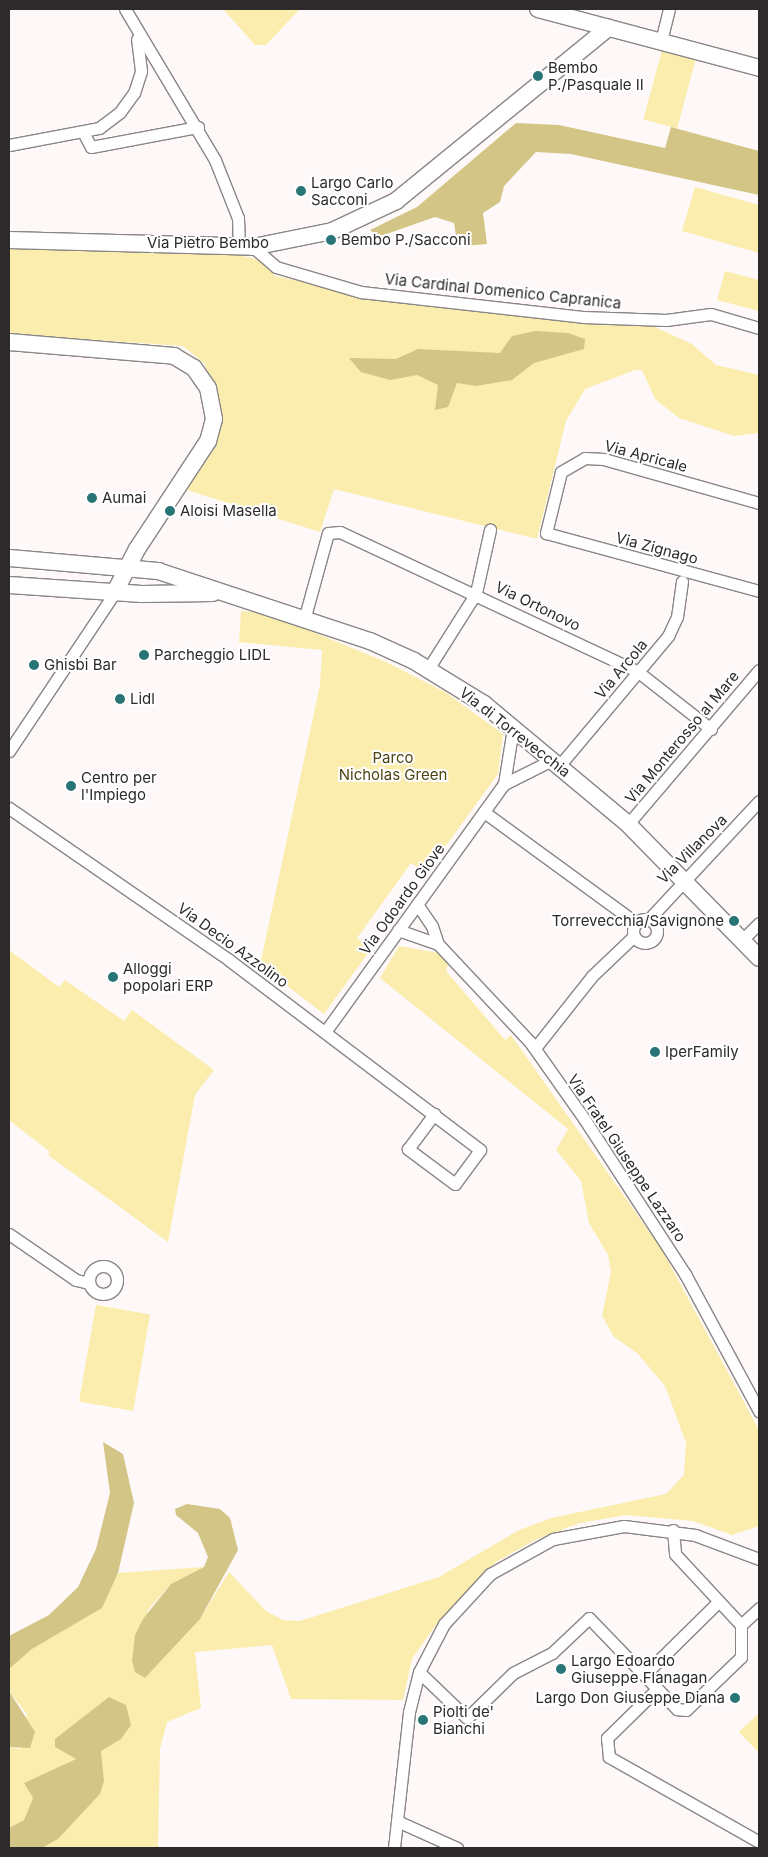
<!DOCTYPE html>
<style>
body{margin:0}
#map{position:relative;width:768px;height:1857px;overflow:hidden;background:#fef9f8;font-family:Inter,sans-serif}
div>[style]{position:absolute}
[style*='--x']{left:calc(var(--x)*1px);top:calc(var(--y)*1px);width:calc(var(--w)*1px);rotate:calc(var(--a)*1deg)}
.green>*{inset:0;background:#fbedae;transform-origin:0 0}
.forest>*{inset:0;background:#d3c585}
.roads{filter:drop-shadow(1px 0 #8a8685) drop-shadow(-1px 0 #8a8685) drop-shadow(0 1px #8a8685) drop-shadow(0 -1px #8a8685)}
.street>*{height:11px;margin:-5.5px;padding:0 5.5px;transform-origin:5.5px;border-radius:5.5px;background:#fff}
.street>.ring{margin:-5.5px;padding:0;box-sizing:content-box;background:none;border:11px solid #fff;border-radius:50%}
.secondary>*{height:16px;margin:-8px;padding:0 8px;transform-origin:8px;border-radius:8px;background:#fff}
.dots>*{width:14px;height:14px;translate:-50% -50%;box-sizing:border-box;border:2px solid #fff;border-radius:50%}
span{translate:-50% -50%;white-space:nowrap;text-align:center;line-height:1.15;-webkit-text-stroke:4px #fff;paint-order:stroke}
.poi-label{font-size:15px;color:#2c2a2a}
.left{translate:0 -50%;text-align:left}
.right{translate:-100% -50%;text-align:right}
.street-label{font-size:15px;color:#2c2a2a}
.park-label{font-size:15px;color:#4f4513}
.frame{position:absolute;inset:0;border:10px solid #2c2a2a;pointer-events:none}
</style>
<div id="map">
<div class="green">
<div style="clip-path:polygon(223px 9px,300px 9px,266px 45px,255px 45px)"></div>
<div style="left:662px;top:50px;width:35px;height:72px;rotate:15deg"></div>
<div style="clip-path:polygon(695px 187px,759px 205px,759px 253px,682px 231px)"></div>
<div style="clip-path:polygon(9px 244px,230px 253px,260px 260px,275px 276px,404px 303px,648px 324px,692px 344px,716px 365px,759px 375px,759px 433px,734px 436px,679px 418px,655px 399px,642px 370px,635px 370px,585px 389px,566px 421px,537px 539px,334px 489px,320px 532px,187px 490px,216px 444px,220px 422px,205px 364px,183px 346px,9px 334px)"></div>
<div style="clip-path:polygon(725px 271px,759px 280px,759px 311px,717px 300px)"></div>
<div style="clip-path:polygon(241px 611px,267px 613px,386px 662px,445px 692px,503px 734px,498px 774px,426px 873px,411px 863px,357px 938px,371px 949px,324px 1014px,260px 965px,320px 685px,322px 650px,239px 642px)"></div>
<div style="clip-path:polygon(399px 946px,439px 953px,448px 964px,446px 971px,505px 1040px,511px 1035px,662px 1250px,759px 1430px,759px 1526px,732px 1535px,693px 1521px,626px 1515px,580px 1523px,537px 1539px,496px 1562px,435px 1626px,412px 1659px,403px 1700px,291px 1699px,272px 1645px,195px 1652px,201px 1708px,167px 1722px,160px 1749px,158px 1848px,42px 1848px,58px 1839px,100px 1794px,104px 1781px,101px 1751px,127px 1732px,55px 1747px,76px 1759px,24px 1783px,33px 1798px,24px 1820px,9px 1828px,9px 1747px,21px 1749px,27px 1714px,9px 1691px,9px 1669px,32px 1649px,102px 1608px,118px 1573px,204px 1567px,171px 1584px,148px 1610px,145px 1678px,200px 1619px,229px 1572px,266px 1611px,283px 1620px,300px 1621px,439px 1577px,517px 1531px,551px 1518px,666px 1494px,684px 1475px,686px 1443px,665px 1386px,637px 1353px,614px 1337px,602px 1316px,611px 1272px,608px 1255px,589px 1223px,581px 1181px,556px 1150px,568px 1129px,380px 978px)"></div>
<div style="clip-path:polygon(9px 950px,59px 987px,65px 980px,124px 1021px,132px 1010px,214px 1070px,195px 1095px,168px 1242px,48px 1155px,50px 1152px,9px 1120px)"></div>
<div style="left:96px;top:1305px;width:55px;height:98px;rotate:10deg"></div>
<div style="clip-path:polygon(758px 1714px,759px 1715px,759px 1753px,739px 1732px)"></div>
</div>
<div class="forest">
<div style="clip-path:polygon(516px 123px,559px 125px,665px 148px,671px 127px,759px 151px,759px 195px,571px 154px,536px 152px,504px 186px,500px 202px,483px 213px,487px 244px,463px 246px,457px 242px,454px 223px,435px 217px,378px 237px,370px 230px,417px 207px)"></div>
<div style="clip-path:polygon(535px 331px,568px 333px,585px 339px,584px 349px,534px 363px,512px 380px,476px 386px,457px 383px,448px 407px,435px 410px,438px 385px,417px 375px,390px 380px,361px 372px,349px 358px,396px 359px,418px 349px,500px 353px,512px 336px)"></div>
<div style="clip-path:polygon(103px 1442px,123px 1454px,134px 1503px,118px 1573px,102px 1608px,32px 1649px,9px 1669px,9px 1636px,49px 1615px,78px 1587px,96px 1549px,110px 1493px)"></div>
<div style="clip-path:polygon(187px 1504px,220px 1509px,230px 1518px,238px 1550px,200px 1619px,145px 1678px,135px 1672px,132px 1661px,135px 1635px,143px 1619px,171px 1584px,204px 1567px,208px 1557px,198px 1533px,176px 1515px,175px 1509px)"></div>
<div style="clip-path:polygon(9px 1691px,35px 1732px,30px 1748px,9px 1747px)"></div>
<div style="clip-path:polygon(109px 1697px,126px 1705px,131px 1725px,121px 1739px,101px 1751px,104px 1781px,100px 1794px,58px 1839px,42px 1848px,9px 1848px,9px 1828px,24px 1820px,33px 1798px,24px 1783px,76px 1759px,55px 1747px,55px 1739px)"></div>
</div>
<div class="roads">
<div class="street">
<div style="--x:125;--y:9;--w:176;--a:59.2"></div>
<div style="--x:215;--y:160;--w:62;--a:68.4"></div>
<div style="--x:238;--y:218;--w:28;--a:88"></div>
<div style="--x:661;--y:41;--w:33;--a:-76"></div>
<div style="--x:83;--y:132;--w:17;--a:62"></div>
<div style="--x:91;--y:147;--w:109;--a:-10.6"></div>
<div style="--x:9;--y:145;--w:92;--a:-10.7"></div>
<div style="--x:99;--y:128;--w:26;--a:-37"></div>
<div style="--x:120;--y:112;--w:24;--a:-54"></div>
<div style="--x:134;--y:93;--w:23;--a:-72"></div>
<div style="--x:141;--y:71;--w:32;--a:-97"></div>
<div style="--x:253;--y:247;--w:30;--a:41"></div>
<div style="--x:276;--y:267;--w:89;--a:16.4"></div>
<div style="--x:361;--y:292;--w:223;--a:6.4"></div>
<div style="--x:583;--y:317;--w:83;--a:2.1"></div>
<div style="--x:666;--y:320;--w:45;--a:-7.6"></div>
<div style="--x:711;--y:314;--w:50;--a:16.3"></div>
<div style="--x:759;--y:503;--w:161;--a:-164.2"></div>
<div style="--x:604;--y:459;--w:19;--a:-177"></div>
<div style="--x:585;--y:458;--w:28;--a:150"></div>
<div style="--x:561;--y:472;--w:63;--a:103.8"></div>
<div style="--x:546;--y:533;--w:221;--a:15.2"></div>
<div style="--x:304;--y:620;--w:90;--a:-74.6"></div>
<div style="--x:328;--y:533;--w:12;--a:-5"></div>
<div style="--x:340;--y:532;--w:328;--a:25.1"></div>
<div style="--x:637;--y:671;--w:94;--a:38.1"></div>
<div style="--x:428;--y:669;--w:90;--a:-57.7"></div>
<div style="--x:476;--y:593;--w:65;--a:-77.5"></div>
<div style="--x:9;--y:751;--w:191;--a:-56.3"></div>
<div style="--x:559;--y:766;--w:170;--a:-50"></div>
<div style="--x:668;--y:636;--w:21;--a:-65"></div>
<div style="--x:677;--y:617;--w:36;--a:-82"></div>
<div style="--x:504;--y:784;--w:54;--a:-26.6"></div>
<div style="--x:9;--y:808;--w:267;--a:34.6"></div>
<div style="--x:229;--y:960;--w:315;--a:37.1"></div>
<div style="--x:480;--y:1150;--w:42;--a:126.3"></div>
<div style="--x:455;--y:1184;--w:59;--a:-143.3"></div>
<div style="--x:408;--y:1149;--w:44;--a:-53.4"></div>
<div style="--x:484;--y:812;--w:188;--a:36.1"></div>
<div style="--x:628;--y:824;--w:202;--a:-49.6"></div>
<div style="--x:417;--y:904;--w:27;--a:56"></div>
<div style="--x:432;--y:926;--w:19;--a:72"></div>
<div style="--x:438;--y:944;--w:134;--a:46.8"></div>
<div style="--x:530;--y:1042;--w:95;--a:54.8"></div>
<div style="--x:585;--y:1120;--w:184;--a:57"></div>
<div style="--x:685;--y:1274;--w:156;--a:61.6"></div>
<div class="ring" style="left:633px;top:919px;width:13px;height:13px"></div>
<div style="--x:649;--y:919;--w:161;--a:-47"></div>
<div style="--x:398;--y:930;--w:42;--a:19.3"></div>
<div style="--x:742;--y:940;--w:24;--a:-45"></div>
<div style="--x:325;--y:1032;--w:306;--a:-54.2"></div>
<div style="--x:504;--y:784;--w:57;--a:-80.9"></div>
<div style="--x:535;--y:1048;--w:92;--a:-51.6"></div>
<div style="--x:592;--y:976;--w:58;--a:-43.6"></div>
<div style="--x:9;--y:1234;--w:81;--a:34.5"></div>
<div style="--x:76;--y:1280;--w:13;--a:13"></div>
<div class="ring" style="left:89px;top:1266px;width:17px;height:17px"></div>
<div style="--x:673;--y:1530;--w:24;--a:85"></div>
<div style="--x:675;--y:1554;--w:97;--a:47.1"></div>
<div style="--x:419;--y:1672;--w:66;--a:43.8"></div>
<div style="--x:467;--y:1718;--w:64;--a:-44.4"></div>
<div style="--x:513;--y:1673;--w:44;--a:-27.1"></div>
<div style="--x:552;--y:1653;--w:51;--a:-43.4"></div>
<div style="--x:589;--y:1618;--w:127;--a:46"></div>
<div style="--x:677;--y:1709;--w:9;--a:6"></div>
<div style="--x:686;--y:1710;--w:76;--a:-43.9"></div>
<div style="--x:741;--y:1657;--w:32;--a:-90"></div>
<div style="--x:741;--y:1625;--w:25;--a:-43"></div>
<div style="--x:644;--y:1675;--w:104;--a:-44.6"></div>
<div style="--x:657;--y:1689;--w:70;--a:135.6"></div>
<div style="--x:607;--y:1738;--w:19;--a:84"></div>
<div style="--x:609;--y:1757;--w:172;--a:29.5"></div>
<div style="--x:397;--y:1821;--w:66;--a:24.2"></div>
<div style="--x:394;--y:1848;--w:137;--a:-83.7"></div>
<div style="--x:409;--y:1712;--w:41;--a:-76"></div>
<div style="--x:419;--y:1672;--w:54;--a:-62.5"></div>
<div style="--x:444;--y:1624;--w:68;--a:-47.4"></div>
<div style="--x:490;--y:1574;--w:72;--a:-29.1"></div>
<div style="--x:553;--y:1539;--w:72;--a:-10.4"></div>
<div style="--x:624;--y:1526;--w:72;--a:7.2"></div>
<div style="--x:695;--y:1535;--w:68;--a:20.6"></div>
</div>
<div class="secondary">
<div style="--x:538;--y:9;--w:229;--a:14.9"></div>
<div style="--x:9;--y:240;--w:244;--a:1.6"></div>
<div style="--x:253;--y:247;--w:81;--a:-11.4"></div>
<div style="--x:332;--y:231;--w:71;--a:-25.1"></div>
<div style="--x:396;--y:201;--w:274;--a:-39.2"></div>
<div style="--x:9;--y:342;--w:166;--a:4.8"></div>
<div style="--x:174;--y:356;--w:23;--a:31"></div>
<div style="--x:194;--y:368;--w:24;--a:55"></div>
<div style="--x:208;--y:388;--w:32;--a:79"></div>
<div style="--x:214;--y:419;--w:23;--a:105"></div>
<div style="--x:208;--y:441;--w:129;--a:123.3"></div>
<div style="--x:137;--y:549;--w:48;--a:117.1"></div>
<div style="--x:9;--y:558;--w:150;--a:5"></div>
<div style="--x:158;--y:571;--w:223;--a:18.3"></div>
<div style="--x:370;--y:641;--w:48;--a:24.4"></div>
<div style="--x:414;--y:661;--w:82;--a:31.6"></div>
<div style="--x:484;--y:704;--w:187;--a:39.8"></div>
<div style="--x:628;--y:824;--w:187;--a:45.6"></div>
<div style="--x:9;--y:585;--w:133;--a:3.9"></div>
<div style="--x:142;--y:594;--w:71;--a:-0.8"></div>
</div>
</div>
<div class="dots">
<div style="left:538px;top:76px;background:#297476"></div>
<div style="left:301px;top:191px;background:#297476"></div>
<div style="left:331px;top:240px;background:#297476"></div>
<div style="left:92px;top:498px;background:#297476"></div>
<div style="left:170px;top:511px;background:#297476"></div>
<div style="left:144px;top:655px;background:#297476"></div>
<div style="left:34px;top:665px;background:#297476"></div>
<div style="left:120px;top:699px;background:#297476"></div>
<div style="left:71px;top:786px;background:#297476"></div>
<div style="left:734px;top:921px;background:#297476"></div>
<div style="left:113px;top:977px;background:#297476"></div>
<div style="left:655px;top:1052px;background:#297476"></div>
<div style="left:561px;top:1669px;background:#297476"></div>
<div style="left:735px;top:1698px;background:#297476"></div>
<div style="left:423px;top:1720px;background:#297476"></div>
</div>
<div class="poi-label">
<span class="left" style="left:548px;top:76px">Bembo<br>P./Pasquale II</span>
<span class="left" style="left:311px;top:191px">Largo Carlo<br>Sacconi</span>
<span class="left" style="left:341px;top:240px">Bembo P./Sacconi</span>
<span class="left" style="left:102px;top:498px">Aumai</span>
<span class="left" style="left:180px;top:511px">Aloisi Masella</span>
<span class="left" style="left:154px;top:655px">Parcheggio LIDL</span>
<span class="left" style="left:44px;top:665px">Ghisbi Bar</span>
<span class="left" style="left:130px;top:699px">Lidl</span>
<span class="left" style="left:81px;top:786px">Centro per<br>l'Impiego</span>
<span class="right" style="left:724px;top:921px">Torrevecchia/Savignone</span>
<span class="left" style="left:123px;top:977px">Alloggi<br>popolari ERP</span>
<span class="left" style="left:665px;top:1052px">IperFamily</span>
<span class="left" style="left:571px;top:1669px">Largo Edoardo<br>Giuseppe Flanagan</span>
<span class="right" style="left:725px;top:1698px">Largo Don Giuseppe Diana</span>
<span class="left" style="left:433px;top:1720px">Piolti de'<br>Bianchi</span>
</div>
<div class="street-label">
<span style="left:208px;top:243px">Via Pietro Bembo</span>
<span style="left:503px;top:291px;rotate:6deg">Via Cardinal Domenico Capranica</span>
<span style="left:646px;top:456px;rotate:15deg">Via Apricale</span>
<span style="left:657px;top:548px;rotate:15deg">Via Zignago</span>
<span style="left:538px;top:606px;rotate:26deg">Via Ortonovo</span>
<span style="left:621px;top:669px;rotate:-50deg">Via Arcola</span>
<span style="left:515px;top:732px;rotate:38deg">Via di Torrevecchia</span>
<span style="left:682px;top:737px;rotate:-50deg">Via Monterosso al Mare</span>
<span style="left:692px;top:849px;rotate:-45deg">Via Villanova</span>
<span style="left:402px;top:899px;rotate:-54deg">Via Odoardo Giove</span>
<span style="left:233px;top:945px;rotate:36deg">Via Decio Azzolino</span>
<span style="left:627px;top:1158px;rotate:56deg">Via Fratel Giuseppe Lazzaro</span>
</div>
<div class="park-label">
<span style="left:393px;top:766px">Parco<br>Nicholas Green</span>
</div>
<div class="frame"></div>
</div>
